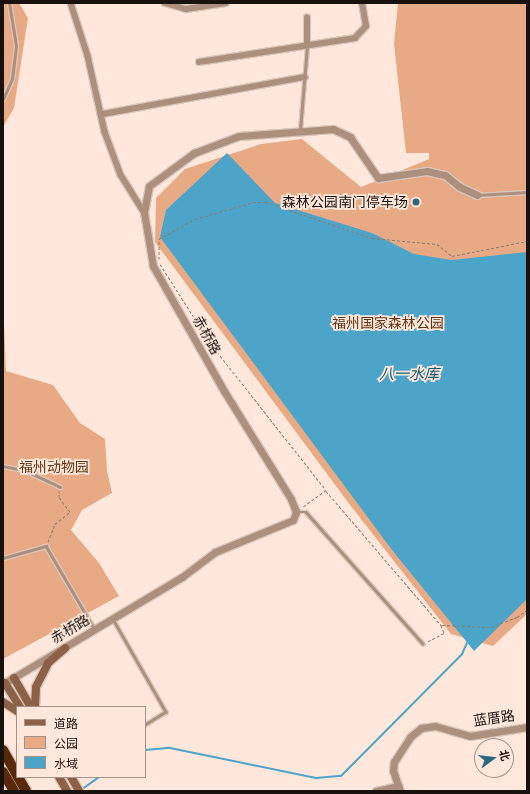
<!DOCTYPE html>
<meta charset="utf-8">
<style>
body{margin:0}
#map{position:relative;width:530px;height:794px;overflow:hidden;background:#ffe8db;font-family:Arial,"Noto Sans SC",sans-serif}
div>[style]{position:absolute}
[style*='--x']{left:calc(var(--x)*1px);top:calc(var(--y)*1px);width:calc(var(--w)*1px);rotate:calc(var(--a)*1deg)}
.green>*{inset:0;background:#e8aa84}
.water>*{inset:0;background:#4ca5c9}
.stream>*{height:2px;margin:-1px;padding:0 1px;transform-origin:1px;border-radius:1px;background:#4ca5c9}
.path>*{height:1px;margin-top:-0.5px;transform-origin:0;background:repeating-linear-gradient(90deg,#8b7c73 0 3px,transparent 0 5px)}
.roads{filter:drop-shadow(1px 0 #dac6ba) drop-shadow(-1px 0 #dac6ba) drop-shadow(0 1px #dac6ba) drop-shadow(0 -1px #dac6ba)}
.service>*{height:2.5px;margin:-1.25px;padding:0 1.25px;transform-origin:1.25px;border-radius:1.25px;background:#ad8f7d}
.minor>*{height:5.5px;margin:-2.75px;padding:0 2.75px;transform-origin:2.75px;border-radius:2.75px;background:#ad8f7d}
.tertiary>*{height:7px;margin:-3.5px;padding:0 3.5px;transform-origin:3.5px;border-radius:3.5px;background:#ad8f7d}
.secondary>*{height:8px;margin:-4px;padding:0 4px;transform-origin:4px;border-radius:4px;background:#8c6147}
.motorway>*{height:10px;margin:-5px;padding:0 5px;transform-origin:5px;border-radius:5px;background:#572908}
.dots>*{width:11px;height:11px;translate:-50% -50%;box-sizing:border-box;border:2px solid #ffe8db;border-radius:50%}
span{translate:-50% -50%;white-space:nowrap;text-align:center;line-height:1.15;-webkit-text-stroke:3.5px #ffe8db;paint-order:stroke}
.poi-label{font-size:14px;color:#18110c}
.right{translate:-100% -50%;text-align:right}
.park-label{font-size:14px;color:#613415}
.street-label{font-size:14px;color:#18110c}
.water-label{font-size:15px;color:#145b74;font-style:italic}
.frame{position:absolute;inset:0;border:4px solid #18110c;pointer-events:none}
.legend{position:absolute;left:16px;top:706px;width:130px;height:72px;box-sizing:border-box;background:#ffe8db;border:1px solid #a39288;margin:0;padding:5px 7px;list-style:none;font-size:12px;color:#18110c}
.legend li{display:flex;align-items:center;gap:8px;height:20px}
.legend b{width:20px;border:1px solid #a39288}
.north{position:absolute;left:474px;top:738px;width:40px;height:40px;box-sizing:border-box;background:#ffe8db;border:1px solid #a39288;border-radius:50%;rotate:75deg;font-size:11px;font-weight:700;line-height:16px;text-align:center;color:#18110c}
.north::after{content:'';display:block;margin:auto;width:14px;height:18px;background:#2b677f;clip-path:polygon(50% 0,100% 100%,50% 72%,0 100%)}
</style>
<div id="map">
<div class="green">
<div style="clip-path:polygon(3px 3px,19px 3px,28px 18px,14px 108px,3px 127px)"></div>
<div style="clip-path:polygon(398px 3px,527px 3px,527px 614px,493px 646px,451px 634px,350px 505px,155px 242px,156px 198px,185px 169px,261px 144px,302px 139px,361px 187px,429px 159px,429px 153px,406px 153px,394px 44px)"></div>
<div style="clip-path:polygon(3px 301px,6px 371px,53px 385px,80px 423px,105px 439px,107px 471px,112px 493px,82px 510px,71px 530px,99px 563px,119px 596px,3px 659px)"></div>
</div>
<div class="water">
<div style="clip-path:polygon(227px 153px,275px 203px,372px 233px,414px 254px,452px 260px,527px 252px,527px 599px,474px 651px,392px 550px,160px 237px,166px 210px)"></div>
</div>
<div class="stream">
<div style="--x:145;--y:750;--w:25;--a:-5"></div>
<div style="--x:170;--y:748;--w:149;--a:11.6"></div>
<div style="--x:316;--y:778;--w:25;--a:-5"></div>
<div style="--x:341;--y:776;--w:172;--a:-45.2"></div>
<div style="--x:462;--y:654;--w:12;--a:-66"></div>
<div style="--x:81;--y:790;--w:22;--a:-36"></div>
</div>
<div class="path">
<div style="--x:159;--y:259;--w:20;--a:-90"></div>
<div style="--x:159;--y:239;--w:41;--a:-29.1"></div>
<div style="--x:195;--y:219;--w:60;--a:-16.3"></div>
<div style="--x:253;--y:202;--w:13;--a:0"></div>
<div style="--x:266;--y:202;--w:112;--a:18.8"></div>
<div style="--x:372;--y:238;--w:65;--a:5.3"></div>
<div style="--x:437;--y:244;--w:19;--a:39"></div>
<div style="--x:452;--y:256;--w:76;--a:-11.3"></div>
<div style="--x:160;--y:264;--w:95;--a:57.5"></div>
<div style="--x:211;--y:344;--w:186;--a:51.8"></div>
<div style="--x:326;--y:490;--w:29;--a:144"></div>
<div style="--x:326;--y:491;--w:177;--a:49.4"></div>
<div style="--x:441;--y:625;--w:9;--a:69"></div>
<div style="--x:444;--y:633;--w:19;--a:152"></div>
<div style="--x:48;--y:542;--w:19;--a:-69"></div>
<div style="--x:55;--y:524;--w:19;--a:-39"></div>
<div style="--x:70;--y:512;--w:19;--a:-126"></div>
<div style="--x:59;--y:497;--w:6;--a:-90"></div>
<div style="--x:442;--y:625;--w:49;--a:2.3"></div>
<div style="--x:491;--y:627;--w:28;--a:-21"></div>
<div style="--x:517;--y:617;--w:12;--a:-35"></div>
</div>
<div class="roads">
<div class="service">
<div style="--x:3;--y:99;--w:22;--a:-66"></div>
<div style="--x:12;--y:79;--w:33;--a:-83"></div>
<div style="--x:16;--y:46;--w:44;--a:-99.2"></div>
<div style="--x:300;--y:130;--w:84;--a:-85.2"></div>
<div style="--x:478;--y:195;--w:49;--a:-3.5"></div>
<div style="--x:3;--y:466;--w:21;--a:11"></div>
<div style="--x:24;--y:470;--w:40;--a:25"></div>
<div style="--x:297;--y:512;--w:9;--a:0"></div>
<div style="--x:306;--y:512;--w:176;--a:48.4"></div>
<div style="--x:3;--y:558;--w:45;--a:-15.6"></div>
<div style="--x:46;--y:546;--w:95;--a:59.7"></div>
<div style="--x:113;--y:619;--w:107;--a:60.3"></div>
<div style="--x:166;--y:712;--w:25;--a:148"></div>
</div>
<div class="minor">
<div style="--x:71;--y:3;--w:56;--a:72.2"></div>
<div style="--x:88;--y:56;--w:78;--a:77.4"></div>
<div style="--x:105;--y:132;--w:46;--a:69.6"></div>
<div style="--x:121;--y:175;--w:44;--a:58.1"></div>
<div style="--x:165;--y:3;--w:22;--a:16"></div>
<div style="--x:186;--y:9;--w:40;--a:-8.5"></div>
<div style="--x:307;--y:45;--w:27;--a:-90"></div>
<div style="--x:199;--y:62;--w:158;--a:-8.7"></div>
<div style="--x:355;--y:38;--w:16;--a:-47"></div>
<div style="--x:366;--y:26;--w:23;--a:-100"></div>
<div style="--x:103;--y:114;--w:205;--a:-10.4"></div>
</div>
<div class="tertiary">
<div style="--x:3;--y:684;--w:209;--a:-30.9"></div>
<div style="--x:182;--y:577;--w:41;--a:-37.1"></div>
<div style="--x:215;--y:552;--w:84;--a:-22.3"></div>
<div style="--x:293;--y:520;--w:9;--a:-69"></div>
<div style="--x:296;--y:512;--w:14;--a:-111"></div>
<div style="--x:291;--y:499;--w:127;--a:-121.8"></div>
<div style="--x:224;--y:391;--w:144;--a:-119.6"></div>
<div style="--x:153;--y:266;--w:55;--a:-99.5"></div>
<div style="--x:144;--y:212;--w:26;--a:-79"></div>
<div style="--x:149;--y:186;--w:56;--a:-36.3"></div>
<div style="--x:194;--y:153;--w:48;--a:-20.7"></div>
<div style="--x:239;--y:136;--w:94;--a:-4.3"></div>
<div style="--x:333;--y:129;--w:19;--a:25"></div>
<div style="--x:350;--y:137;--w:50;--a:55.7"></div>
<div style="--x:378;--y:178;--w:49;--a:-8.1"></div>
<div style="--x:427;--y:171;--w:18;--a:13"></div>
<div style="--x:445;--y:175;--w:19;--a:39"></div>
<div style="--x:460;--y:187;--w:19;--a:25"></div>
<div style="--x:376;--y:791;--w:23;--a:-13"></div>
<div style="--x:400;--y:791;--w:21;--a:-109"></div>
<div style="--x:393;--y:771;--w:9;--a:-84"></div>
<div style="--x:394;--y:762;--w:30;--a:-57"></div>
<div style="--x:410;--y:737;--w:14;--a:-39"></div>
<div style="--x:421;--y:728;--w:14;--a:-8"></div>
<div style="--x:435;--y:726;--w:36;--a:16"></div>
<div style="--x:470;--y:736;--w:58;--a:-9"></div>
</div>
<div class="secondary">
<div style="--x:14;--y:678;--w:34;--a:60"></div>
<div style="--x:5;--y:683;--w:28;--a:58"></div>
<div style="--x:3;--y:702;--w:17;--a:33"></div>
<div style="--x:35;--y:707;--w:20;--a:-87"></div>
<div style="--x:36;--y:687;--w:27;--a:-63"></div>
<div style="--x:48;--y:663;--w:23;--a:-41"></div>
<div style="--x:59;--y:777;--w:16;--a:60"></div>
<div style="--x:71;--y:777;--w:16;--a:60"></div>
</div>
<div class="motorway">
<div style="--x:3;--y:750;--w:29;--a:61"></div>
<div style="--x:3;--y:772;--w:22;--a:60"></div>
<div style="--x:18;--y:777;--w:16;--a:60"></div>
</div>
</div>
<div class="dots">
<div style="left:416px;top:202px;background:#2b677f"></div>
</div>
<div class="poi-label">
<span class="right" style="left:408px;top:202px">森林公园南门停车场</span>
</div>
<div class="park-label">
<span style="left:388px;top:323px">福州国家森林公园</span>
<span style="left:54px;top:467px">福州动物园</span>
</div>
<div class="street-label">
<span style="left:207px;top:335px;rotate:61deg">赤桥路</span>
<span style="left:70px;top:629px;rotate:-31deg">赤桥路</span>
<span style="left:494px;top:718px;rotate:-8deg">蓝厝路</span>
</div>
<div class="water-label">
<span style="left:409px;top:374px">八一水库</span>
</div>
<div class="frame"></div>
<ul class="legend">
<li><b style="height:5px;background:#8c6147"></b>道路</li>
<li><b style="height:11px;background:#e8aa84"></b>公园</li>
<li><b style="height:11px;background:#4ca5c9"></b>水域</li>
</ul>
<div class="north">北</div>
</div>
